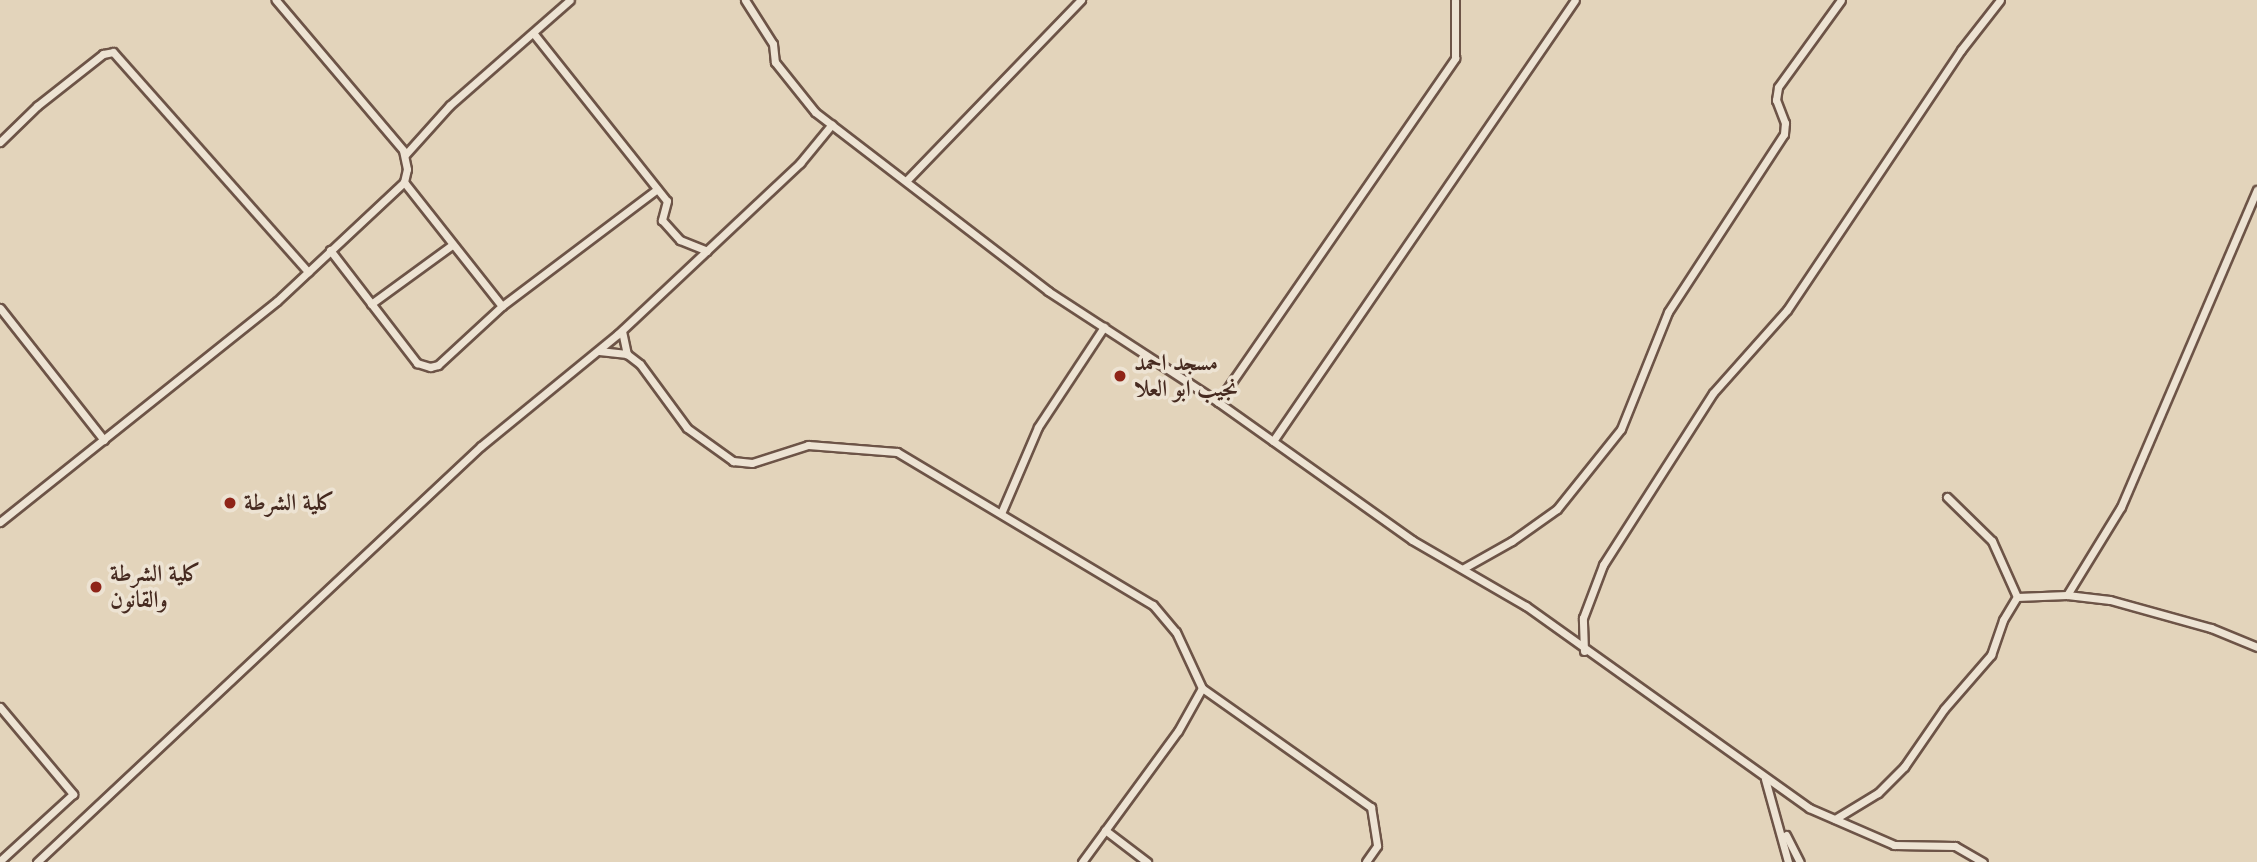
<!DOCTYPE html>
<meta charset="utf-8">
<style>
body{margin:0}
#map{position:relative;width:2257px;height:862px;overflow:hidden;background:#e3d4bb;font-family:Cardo,Amiri,serif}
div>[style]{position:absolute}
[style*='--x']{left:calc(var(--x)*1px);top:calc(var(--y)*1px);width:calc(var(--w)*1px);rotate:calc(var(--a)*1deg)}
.roads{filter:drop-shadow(2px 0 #6d5447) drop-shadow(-2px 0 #6d5447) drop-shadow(0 2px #6d5447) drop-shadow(0 -2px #6d5447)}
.street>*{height:7px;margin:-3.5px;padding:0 3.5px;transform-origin:3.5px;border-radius:3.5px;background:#ede3d3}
.dots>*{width:19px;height:19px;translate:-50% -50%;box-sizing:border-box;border:4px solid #ede3d3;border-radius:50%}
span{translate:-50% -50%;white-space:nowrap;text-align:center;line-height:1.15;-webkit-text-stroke:7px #ede3d3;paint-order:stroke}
.poi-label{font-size:23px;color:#462a20;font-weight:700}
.left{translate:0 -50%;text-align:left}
</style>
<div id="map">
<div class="roads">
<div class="street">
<div style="--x:745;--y:0;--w:52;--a:57.5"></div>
<div style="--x:773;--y:44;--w:18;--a:84"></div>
<div style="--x:775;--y:62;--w:64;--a:51.3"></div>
<div style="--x:815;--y:112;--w:294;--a:37.5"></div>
<div style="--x:1048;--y:291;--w:203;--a:33.1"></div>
<div style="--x:1218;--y:402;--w:238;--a:35.4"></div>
<div style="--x:1412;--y:540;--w:132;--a:30.1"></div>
<div style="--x:1526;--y:606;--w:348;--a:35.5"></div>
<div style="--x:1809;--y:808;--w:93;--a:23.5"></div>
<div style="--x:1894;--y:845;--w:61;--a:0.9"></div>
<div style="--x:1955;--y:846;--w:32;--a:30"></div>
<div style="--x:534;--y:34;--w:213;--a:51.5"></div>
<div style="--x:667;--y:201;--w:20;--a:105"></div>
<div style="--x:662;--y:220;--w:27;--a:48"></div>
<div style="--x:680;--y:240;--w:29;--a:22"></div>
<div style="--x:0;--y:142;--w:52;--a:-44.2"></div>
<div style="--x:37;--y:106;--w:84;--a:-38.2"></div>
<div style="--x:103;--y:54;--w:10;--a:-11"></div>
<div style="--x:113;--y:52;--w:294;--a:48.4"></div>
<div style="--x:405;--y:155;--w:67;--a:-48"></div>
<div style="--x:450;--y:105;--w:159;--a:-41.2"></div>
<div style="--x:906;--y:181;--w:252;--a:-46"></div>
<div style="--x:404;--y:182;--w:158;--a:51.7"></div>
<div style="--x:330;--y:250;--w:143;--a:52.4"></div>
<div style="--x:417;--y:363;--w:14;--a:17"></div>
<div style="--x:430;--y:367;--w:8;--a:-14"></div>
<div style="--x:438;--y:365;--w:87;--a:-42.7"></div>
<div style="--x:502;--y:306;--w:194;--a:-37"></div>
<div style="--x:371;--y:304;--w:100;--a:-36.1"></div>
<div style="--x:0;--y:308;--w:168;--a:51.8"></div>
<div style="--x:622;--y:331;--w:24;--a:78"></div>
<div style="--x:599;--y:351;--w:28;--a:6"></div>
<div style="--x:627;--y:354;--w:16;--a:38"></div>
<div style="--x:640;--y:364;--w:79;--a:53.7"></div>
<div style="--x:687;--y:428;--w:57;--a:35.7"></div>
<div style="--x:733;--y:461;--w:19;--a:6"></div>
<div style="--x:752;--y:463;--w:59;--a:-17.8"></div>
<div style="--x:808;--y:445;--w:89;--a:4.5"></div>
<div style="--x:897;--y:452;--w:298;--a:30.9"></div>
<div style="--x:1153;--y:605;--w:35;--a:50"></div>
<div style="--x:1176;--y:632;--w:62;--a:65.1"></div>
<div style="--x:1202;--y:688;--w:207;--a:35.2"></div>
<div style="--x:1371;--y:807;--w:39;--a:81"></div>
<div style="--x:1377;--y:846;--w:19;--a:125"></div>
<div style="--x:1218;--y:402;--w:418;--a:-55.4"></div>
<div style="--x:1455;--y:58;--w:58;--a:-90"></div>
<div style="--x:1273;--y:441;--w:534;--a:-55.6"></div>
<div style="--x:1947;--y:497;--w:63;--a:44.4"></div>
<div style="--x:1992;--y:541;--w:61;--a:65.9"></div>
<div style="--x:1002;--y:511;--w:91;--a:-66.8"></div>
<div style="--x:1038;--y:427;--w:120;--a:-56.6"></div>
<div style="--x:0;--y:522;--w:354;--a:-38.6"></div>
<div style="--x:277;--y:301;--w:174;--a:-43.1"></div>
<div style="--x:404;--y:182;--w:13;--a:-77"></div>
<div style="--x:407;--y:169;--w:19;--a:-102"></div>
<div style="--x:403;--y:150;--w:197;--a:-130.3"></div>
<div style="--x:1464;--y:568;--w:55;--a:-29.4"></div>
<div style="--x:1512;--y:541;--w:55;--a:-35.4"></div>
<div style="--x:1557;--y:509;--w:102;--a:-51.3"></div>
<div style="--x:1621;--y:429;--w:126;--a:-68.1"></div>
<div style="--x:1668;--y:312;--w:212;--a:-56.9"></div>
<div style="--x:1784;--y:134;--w:11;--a:-85"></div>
<div style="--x:1785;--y:123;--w:25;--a:-111"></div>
<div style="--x:1776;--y:100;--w:13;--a:-81"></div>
<div style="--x:1778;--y:87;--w:107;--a:-54.1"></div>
<div style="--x:2067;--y:595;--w:103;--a:-58.5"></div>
<div style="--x:2121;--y:507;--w:345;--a:-66.8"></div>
<div style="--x:1584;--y:651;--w:33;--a:-92"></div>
<div style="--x:1583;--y:618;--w:57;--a:-69.3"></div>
<div style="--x:1603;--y:565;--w:204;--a:-57.4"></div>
<div style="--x:1713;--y:393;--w:111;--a:-48.3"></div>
<div style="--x:1787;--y:310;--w:313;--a:-56.2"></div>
<div style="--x:1961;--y:50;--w:63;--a:-52"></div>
<div style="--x:0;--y:707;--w:114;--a:50"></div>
<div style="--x:73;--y:794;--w:99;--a:137.5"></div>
<div style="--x:1765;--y:779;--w:86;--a:74.5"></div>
<div style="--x:1835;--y:819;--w:50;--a:-31.2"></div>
<div style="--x:1878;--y:793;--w:37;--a:-45"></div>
<div style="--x:1904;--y:767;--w:70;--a:-55.4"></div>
<div style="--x:1944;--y:709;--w:72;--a:-49"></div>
<div style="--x:1991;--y:655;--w:37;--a:-71"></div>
<div style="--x:2003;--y:620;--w:27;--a:-59"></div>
<div style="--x:2017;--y:597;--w:50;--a:-2.3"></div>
<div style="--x:2067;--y:595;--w:43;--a:6.6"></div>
<div style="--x:2110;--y:600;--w:105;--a:15.5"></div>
<div style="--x:2211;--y:628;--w:50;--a:22.4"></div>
<div style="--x:1105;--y:830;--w:53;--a:37.3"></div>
<div style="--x:1786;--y:835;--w:30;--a:63"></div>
<div style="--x:37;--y:862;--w:608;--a:-43.14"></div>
<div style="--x:481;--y:446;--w:177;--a:-39.3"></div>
<div style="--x:618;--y:334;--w:250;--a:-43.2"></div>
<div style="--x:800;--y:163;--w:50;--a:-50.6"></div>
<div style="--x:1082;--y:862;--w:162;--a:-53.8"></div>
<div style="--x:1178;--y:731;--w:49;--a:-60.8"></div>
</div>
</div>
<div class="dots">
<div style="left:1120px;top:376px;background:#8f2418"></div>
<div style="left:230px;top:503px;background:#8f2418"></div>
<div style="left:96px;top:587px;background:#8f2418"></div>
</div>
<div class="poi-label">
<span class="left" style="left:1134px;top:376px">مسجد احمد<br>نجيب ابو العلا</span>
<span class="left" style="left:244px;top:503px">كلية الشرطة</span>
<span class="left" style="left:110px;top:587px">كلية الشرطة<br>والقانون</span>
</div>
</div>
